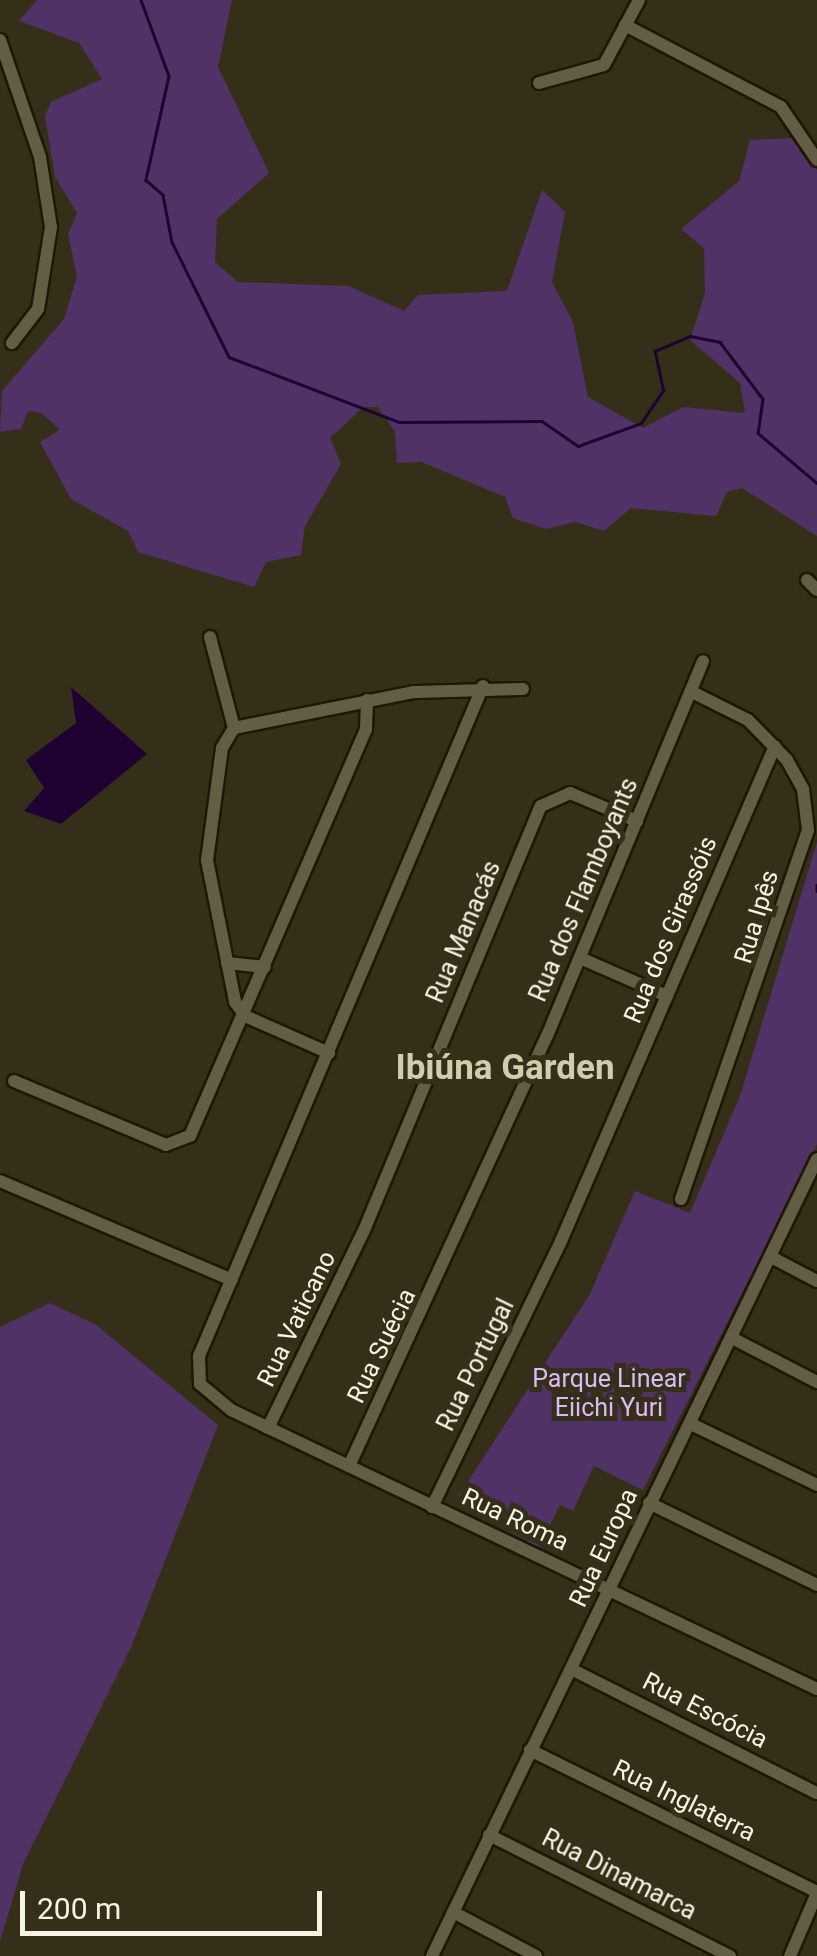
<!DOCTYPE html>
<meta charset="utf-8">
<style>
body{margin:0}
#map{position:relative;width:817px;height:1956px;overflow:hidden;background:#352f19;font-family:Roboto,sans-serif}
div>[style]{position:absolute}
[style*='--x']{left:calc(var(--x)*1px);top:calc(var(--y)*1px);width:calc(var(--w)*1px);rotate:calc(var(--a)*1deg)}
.green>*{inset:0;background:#503267}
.water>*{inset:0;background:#200232}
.stream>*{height:2.5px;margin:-1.25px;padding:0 1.25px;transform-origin:1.25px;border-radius:1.25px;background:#200232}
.roads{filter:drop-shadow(2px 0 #1d1703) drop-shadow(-2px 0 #1d1703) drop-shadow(0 2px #1d1703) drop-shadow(0 -2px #1d1703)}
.minor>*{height:12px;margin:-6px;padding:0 6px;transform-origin:6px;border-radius:6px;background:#635d46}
span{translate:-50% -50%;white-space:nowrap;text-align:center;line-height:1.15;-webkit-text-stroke:10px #352f19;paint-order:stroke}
.street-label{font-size:25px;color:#f7f4e6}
.park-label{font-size:25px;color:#d9baf4}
.district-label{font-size:35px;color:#d1cbb0;font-weight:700}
.scale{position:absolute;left:20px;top:1891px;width:302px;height:45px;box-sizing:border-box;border:5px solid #f7f4e6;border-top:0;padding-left:12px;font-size:30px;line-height:35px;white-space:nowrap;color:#f7f4e6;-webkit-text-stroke:8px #352f19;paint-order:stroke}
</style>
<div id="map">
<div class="green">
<div style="clip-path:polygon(37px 0,232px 0,218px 67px,269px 173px,217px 219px,215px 262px,238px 282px,348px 286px,404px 311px,418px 295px,507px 291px,542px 190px,565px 212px,552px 282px,573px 322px,588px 397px,643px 428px,683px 407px,745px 413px,740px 383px,690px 340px,705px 293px,704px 248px,681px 229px,739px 181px,750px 140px,791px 138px,817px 170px,817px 536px,742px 488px,727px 492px,716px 516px,631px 508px,604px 531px,575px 522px,546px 529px,513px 518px,505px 497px,422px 462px,397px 463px,395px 432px,378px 407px,363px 407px,330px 438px,341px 464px,305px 526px,301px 555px,266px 562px,254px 587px,138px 552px,128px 531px,71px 499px,40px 442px,60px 430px,42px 413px,28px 411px,21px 429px,0 432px,2px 391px,64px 319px,77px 277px,68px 234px,77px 213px,55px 177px,45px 116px,51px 102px,102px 79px,79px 43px,19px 21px)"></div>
<div style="clip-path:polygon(817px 842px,817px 1144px,643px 1490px,594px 1466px,573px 1511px,560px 1505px,539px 1547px,468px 1510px,459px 1495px,590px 1294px,635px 1191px,690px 1213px,740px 1096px)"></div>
<div style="clip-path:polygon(50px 1303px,96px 1325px,218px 1425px,132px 1645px,23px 1864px,0 1942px,0 1327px)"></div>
</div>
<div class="water">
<div style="clip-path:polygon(71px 687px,147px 754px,61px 824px,24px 811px,44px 788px,26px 760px,76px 723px)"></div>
</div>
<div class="stream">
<div style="--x:141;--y:0;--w:81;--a:69.8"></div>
<div style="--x:169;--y:76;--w:107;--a:102.5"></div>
<div style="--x:146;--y:180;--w:23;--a:41"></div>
<div style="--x:163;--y:195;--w:48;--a:79.2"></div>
<div style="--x:172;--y:242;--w:128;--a:63.6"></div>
<div style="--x:229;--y:357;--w:182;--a:20.9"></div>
<div style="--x:399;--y:422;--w:143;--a:-0.4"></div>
<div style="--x:542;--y:421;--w:44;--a:34.8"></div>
<div style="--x:578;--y:446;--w:67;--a:-20.1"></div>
<div style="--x:641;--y:423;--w:40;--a:-56"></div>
<div style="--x:663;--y:390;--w:40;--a:-102"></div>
<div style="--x:655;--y:351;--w:38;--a:-23"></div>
<div style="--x:690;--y:336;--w:31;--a:11"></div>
<div style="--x:720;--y:342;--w:71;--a:53"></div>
<div style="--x:763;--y:399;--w:34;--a:98"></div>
<div style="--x:758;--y:433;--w:77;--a:40.3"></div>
<div style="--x:817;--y:885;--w:6;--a:90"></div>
</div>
<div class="roads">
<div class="minor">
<div style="--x:625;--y:25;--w:176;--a:27.7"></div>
<div style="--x:781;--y:107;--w:64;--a:55.8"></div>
<div style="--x:0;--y:40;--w:124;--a:71.1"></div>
<div style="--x:40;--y:157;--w:71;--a:81.1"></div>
<div style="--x:51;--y:227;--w:83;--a:99"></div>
<div style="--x:38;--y:309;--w:43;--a:127.4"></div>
<div style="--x:539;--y:83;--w:67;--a:-15.5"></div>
<div style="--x:604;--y:65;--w:74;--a:-61.7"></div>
<div style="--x:807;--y:580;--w:14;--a:45"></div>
<div style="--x:210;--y:637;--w:94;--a:75.2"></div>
<div style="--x:483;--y:686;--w:728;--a:112.97"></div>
<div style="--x:199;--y:1356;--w:28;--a:88"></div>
<div style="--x:200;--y:1384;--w:40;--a:40"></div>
<div style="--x:231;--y:1410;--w:649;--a:25.46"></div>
<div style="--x:234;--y:728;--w:23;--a:121"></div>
<div style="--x:222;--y:748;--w:113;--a:97.6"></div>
<div style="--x:207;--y:860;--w:145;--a:78.8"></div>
<div style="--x:235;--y:1002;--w:17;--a:54"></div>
<div style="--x:245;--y:1016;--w:92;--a:23.8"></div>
<div style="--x:234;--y:728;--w:184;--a:-11.3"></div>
<div style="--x:414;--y:692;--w:109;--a:-1.6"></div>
<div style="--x:580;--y:958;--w:95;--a:23.6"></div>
<div style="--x:227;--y:963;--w:38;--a:6"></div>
<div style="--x:14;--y:1081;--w:165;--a:22.8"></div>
<div style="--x:166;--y:1145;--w:26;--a:-21"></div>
<div style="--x:190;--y:1136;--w:443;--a:-66.6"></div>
<div style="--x:366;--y:729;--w:29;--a:-88"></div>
<div style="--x:0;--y:1181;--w:252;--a:23.1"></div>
<div style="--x:681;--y:1199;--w:390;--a:-71"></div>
<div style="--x:808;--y:830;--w:41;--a:-97"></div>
<div style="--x:803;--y:789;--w:33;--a:-119"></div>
<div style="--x:787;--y:760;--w:56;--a:-134.3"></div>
<div style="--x:748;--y:720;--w:63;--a:-153.4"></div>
<div style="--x:771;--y:1257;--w:52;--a:27.6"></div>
<div style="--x:732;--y:1338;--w:96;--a:27.4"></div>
<div style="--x:691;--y:1424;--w:140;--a:25.8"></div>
<div style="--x:268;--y:1428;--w:222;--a:-64.1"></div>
<div style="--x:365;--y:1228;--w:457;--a:-67.4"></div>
<div style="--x:541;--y:806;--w:32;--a:-24"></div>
<div style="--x:570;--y:793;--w:73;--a:22.7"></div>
<div style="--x:349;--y:1466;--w:473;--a:-65.3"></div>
<div style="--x:547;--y:1036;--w:406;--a:-67.4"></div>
<div style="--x:649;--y:1503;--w:187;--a:26"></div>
<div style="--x:432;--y:1507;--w:296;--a:-64.1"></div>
<div style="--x:561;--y:1241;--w:539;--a:-66.62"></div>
<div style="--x:573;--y:1670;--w:273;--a:26.8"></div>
<div style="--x:530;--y:1750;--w:320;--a:26.3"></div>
<div style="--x:489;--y:1835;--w:270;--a:26.7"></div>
<div style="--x:453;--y:1912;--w:94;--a:27.9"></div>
<div style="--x:432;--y:1956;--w:885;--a:-64.22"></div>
<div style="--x:790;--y:1956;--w:69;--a:-66.8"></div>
</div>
</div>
<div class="street-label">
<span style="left:584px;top:890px;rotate:-67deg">Rua dos Flamboyants</span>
<span style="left:757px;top:917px;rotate:-73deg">Rua Ipês</span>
<span style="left:671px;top:930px;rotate:-67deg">Rua dos Girassóis</span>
<span style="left:464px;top:932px;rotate:-67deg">Rua Manacás</span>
<span style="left:297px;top:1319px;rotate:-64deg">Rua Vaticano</span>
<span style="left:382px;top:1346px;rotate:-64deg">Rua Suécia</span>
<span style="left:476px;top:1365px;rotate:-64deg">Rua Portugal</span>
<span style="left:515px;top:1520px;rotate:25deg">Rua Roma</span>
<span style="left:604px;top:1548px;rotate:-65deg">Rua Europa</span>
<span style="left:705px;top:1711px;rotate:27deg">Rua Escócia</span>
<span style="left:684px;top:1801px;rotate:26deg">Rua Inglaterra</span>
<span style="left:619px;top:1875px;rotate:27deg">Rua Dinamarca</span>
</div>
<div class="park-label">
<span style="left:609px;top:1394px">Parque Linear<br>Eiichi Yuri</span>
</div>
<div class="district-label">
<span style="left:505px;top:1068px">Ibiúna Garden</span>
</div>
<div class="scale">200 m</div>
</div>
